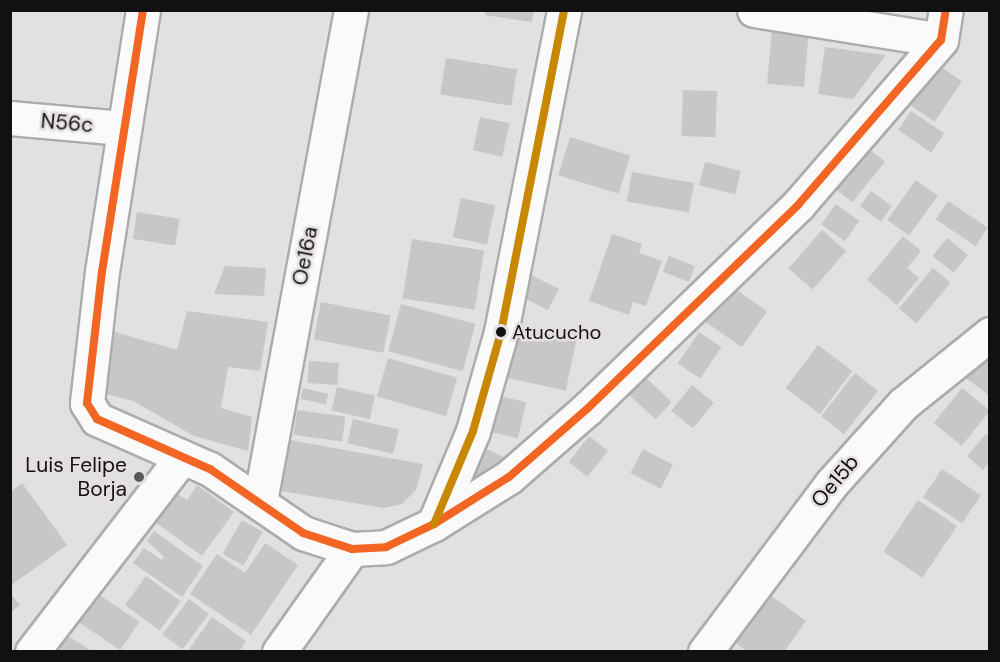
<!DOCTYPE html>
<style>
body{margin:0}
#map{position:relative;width:1000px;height:662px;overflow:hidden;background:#e3e0e2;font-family:"DM Sans",sans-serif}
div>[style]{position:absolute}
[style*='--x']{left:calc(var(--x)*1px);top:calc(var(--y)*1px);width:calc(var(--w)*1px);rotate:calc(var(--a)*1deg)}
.building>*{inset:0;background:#c8c6c7;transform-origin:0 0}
.roads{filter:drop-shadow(2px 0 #adabad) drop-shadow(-2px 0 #adabad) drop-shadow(0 2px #adabad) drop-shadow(0 -2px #adabad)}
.minor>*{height:33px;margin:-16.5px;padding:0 16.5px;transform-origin:16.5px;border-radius:16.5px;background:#fbfafb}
.bus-1>*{height:8px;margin:-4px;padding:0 4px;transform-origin:4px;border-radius:4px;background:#f26522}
.bus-2>*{height:8px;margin:-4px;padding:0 4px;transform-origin:4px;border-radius:4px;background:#c98803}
.dots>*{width:16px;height:16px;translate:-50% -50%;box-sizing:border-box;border:3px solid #e4dfe2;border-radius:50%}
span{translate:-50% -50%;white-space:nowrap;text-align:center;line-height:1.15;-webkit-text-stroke:5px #e4dfe2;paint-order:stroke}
.bus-label{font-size:20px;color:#121011}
.left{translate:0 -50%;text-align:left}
.street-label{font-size:21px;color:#121011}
.poi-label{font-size:21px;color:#121011}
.right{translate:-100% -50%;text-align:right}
.frame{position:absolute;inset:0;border:12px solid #121011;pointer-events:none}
</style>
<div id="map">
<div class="building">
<div style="clip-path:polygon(486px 10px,534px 10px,532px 22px,485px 15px)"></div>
<div style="left:772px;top:28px;width:37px;height:56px;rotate:5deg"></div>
<div style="clip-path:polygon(825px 47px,886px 55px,853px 99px,818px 94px)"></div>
<div style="left:446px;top:58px;width:72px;height:37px;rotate:9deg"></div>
<div style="left:938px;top:65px;width:29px;height:49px;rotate:34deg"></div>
<div style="left:683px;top:90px;width:34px;height:46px;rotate:2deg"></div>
<div style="left:911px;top:111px;width:40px;height:23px;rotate:34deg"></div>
<div style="left:480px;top:117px;width:30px;height:34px;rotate:12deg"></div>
<div style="left:570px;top:137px;width:63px;height:40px;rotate:17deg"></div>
<div style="left:868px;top:148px;width:22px;height:52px;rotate:39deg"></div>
<div style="left:705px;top:162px;width:37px;height:24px;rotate:14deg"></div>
<div style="left:632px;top:172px;width:63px;height:30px;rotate:10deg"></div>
<div style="left:916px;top:180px;width:27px;height:49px;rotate:36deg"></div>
<div style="left:871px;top:191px;width:26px;height:19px;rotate:36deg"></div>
<div style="left:461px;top:198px;width:35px;height:40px;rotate:12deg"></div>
<div style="left:948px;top:201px;width:48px;height:22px;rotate:34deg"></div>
<div style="left:836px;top:204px;width:29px;height:25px;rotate:36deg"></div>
<div style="left:137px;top:212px;width:43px;height:27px;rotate:9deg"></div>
<div style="left:822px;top:230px;width:32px;height:51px;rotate:41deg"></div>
<div style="clip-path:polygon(612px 234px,642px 244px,639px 253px,662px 261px,646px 306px,633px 302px,629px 315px,589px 301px)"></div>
<div style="clip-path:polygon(903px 236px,921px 251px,907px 268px,919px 278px,897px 305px,867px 280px)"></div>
<div style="left:947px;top:238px;width:27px;height:23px;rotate:39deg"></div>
<div style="left:412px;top:239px;width:73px;height:60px;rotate:9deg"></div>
<div style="left:669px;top:256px;width:28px;height:17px;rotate:21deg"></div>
<div style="clip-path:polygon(225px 266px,266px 268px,264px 296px,214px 294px)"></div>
<div style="left:933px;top:268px;width:23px;height:53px;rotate:40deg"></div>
<div style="clip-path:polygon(531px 275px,559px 289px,548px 310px,526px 299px)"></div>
<div style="left:731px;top:286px;width:44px;height:44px;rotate:35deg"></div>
<div style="left:321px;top:302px;width:71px;height:38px;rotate:11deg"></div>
<div style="left:401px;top:304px;width:77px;height:49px;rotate:15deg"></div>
<div style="clip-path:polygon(187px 311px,268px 322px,260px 371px,228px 367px,221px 408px,252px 417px,248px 451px,194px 436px,133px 401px,98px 392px,108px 365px,112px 331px,177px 350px)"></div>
<div style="left:512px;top:326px;width:66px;height:52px;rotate:12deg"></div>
<div style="left:699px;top:332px;width:27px;height:38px;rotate:34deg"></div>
<div style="left:818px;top:345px;width:43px;height:54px;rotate:37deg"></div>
<div style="clip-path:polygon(987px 351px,990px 352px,990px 396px,966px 378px)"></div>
<div style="left:388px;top:358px;width:72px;height:40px;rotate:16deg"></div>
<div style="left:309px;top:361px;width:30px;height:22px;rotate:4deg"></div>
<div style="left:855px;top:373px;width:29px;height:55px;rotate:38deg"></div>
<div style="left:644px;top:376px;width:38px;height:24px;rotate:43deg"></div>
<div style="left:692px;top:385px;width:28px;height:33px;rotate:39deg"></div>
<div style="left:337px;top:387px;width:39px;height:24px;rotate:13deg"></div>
<div style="left:303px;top:388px;width:26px;height:11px;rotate:13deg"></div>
<div style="left:962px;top:388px;width:36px;height:45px;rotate:39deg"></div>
<div style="left:495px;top:395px;width:32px;height:37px;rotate:13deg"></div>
<div style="left:297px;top:410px;width:49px;height:25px;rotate:8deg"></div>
<div style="left:353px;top:419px;width:47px;height:25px;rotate:13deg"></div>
<div style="clip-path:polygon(986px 434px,990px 437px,990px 462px,983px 470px,967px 456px)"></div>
<div style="left:589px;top:436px;width:24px;height:33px;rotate:38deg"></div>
<div style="clip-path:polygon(284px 439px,423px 464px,416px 490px,402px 504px,384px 508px,275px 490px)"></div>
<div style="clip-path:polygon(485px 448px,511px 461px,487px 482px,472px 473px)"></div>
<div style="left:643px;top:449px;width:34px;height:27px;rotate:28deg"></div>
<div style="left:942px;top:469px;width:47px;height:34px;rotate:34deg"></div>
<div style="clip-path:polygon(22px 483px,67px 545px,10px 586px,10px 492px)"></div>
<div style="clip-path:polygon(197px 485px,234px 512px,202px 556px,155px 522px,176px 493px,187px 500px)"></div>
<div style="left:918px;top:500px;width:47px;height:62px;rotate:34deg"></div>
<div style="left:242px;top:520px;width:24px;height:39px;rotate:30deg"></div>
<div style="clip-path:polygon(154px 531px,203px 566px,182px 597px,133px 563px,144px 548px,162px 560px,164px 557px,147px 541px)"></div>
<div style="clip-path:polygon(265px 543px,298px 565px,251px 635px,190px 594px,217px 554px,245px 573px)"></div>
<div style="left:146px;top:576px;width:43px;height:36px;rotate:36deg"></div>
<div style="clip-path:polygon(762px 589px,806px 621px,784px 652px,748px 652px,727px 637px)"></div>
<div style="left:92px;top:590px;width:57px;height:34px;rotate:34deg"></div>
<div style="clip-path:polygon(10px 593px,20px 605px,10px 613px)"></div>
<div style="left:189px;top:599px;width:25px;height:44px;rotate:37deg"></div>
<div style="clip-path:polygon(212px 617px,246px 641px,239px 652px,187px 652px)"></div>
<div style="clip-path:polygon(63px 633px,93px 652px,52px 652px)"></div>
</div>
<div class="roads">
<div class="minor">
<div style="--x:143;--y:10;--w:264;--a:98.9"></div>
<div style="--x:102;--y:271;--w:133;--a:96.5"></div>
<div style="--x:87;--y:403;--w:19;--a:58"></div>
<div style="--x:97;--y:419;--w:124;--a:23.9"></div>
<div style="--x:210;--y:469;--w:113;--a:34.5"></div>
<div style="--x:303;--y:533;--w:52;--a:18.1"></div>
<div style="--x:352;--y:549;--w:34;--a:-3"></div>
<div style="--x:386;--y:547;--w:53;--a:-25.6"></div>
<div style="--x:434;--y:524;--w:89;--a:-32.1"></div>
<div style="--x:509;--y:477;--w:105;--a:-41.1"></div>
<div style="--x:588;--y:408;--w:292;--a:-44"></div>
<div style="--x:798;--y:205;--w:218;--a:-49.1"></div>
<div style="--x:941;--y:40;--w:30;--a:-81"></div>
<div style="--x:754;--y:10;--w:189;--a:9.1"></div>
<div style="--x:10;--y:118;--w:113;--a:5.1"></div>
<div style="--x:260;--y:501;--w:499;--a:-79.5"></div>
<div style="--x:434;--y:524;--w:101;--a:-67.2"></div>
<div style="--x:473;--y:431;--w:103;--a:-74.2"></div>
<div style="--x:501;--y:332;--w:328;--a:-78.9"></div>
<div style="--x:32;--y:652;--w:246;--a:-52.4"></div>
<div style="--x:279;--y:652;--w:126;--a:-54.7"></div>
<div style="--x:705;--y:652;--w:210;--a:-53.1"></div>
<div style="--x:831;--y:484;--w:108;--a:-48"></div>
<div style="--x:903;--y:404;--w:112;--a:-38.8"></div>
</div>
</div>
<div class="bus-1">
<div style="--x:143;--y:10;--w:264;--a:98.9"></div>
<div style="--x:102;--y:271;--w:133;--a:96.5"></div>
<div style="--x:87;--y:403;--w:19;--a:58"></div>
<div style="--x:97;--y:419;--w:124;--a:23.9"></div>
<div style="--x:210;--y:469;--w:113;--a:34.5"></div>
<div style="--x:303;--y:533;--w:52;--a:18.1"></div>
<div style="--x:352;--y:549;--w:34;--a:-3"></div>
<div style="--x:386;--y:547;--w:53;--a:-25.6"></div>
<div style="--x:434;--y:524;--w:89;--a:-32.1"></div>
<div style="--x:509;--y:477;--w:105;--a:-41.1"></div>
<div style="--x:588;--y:408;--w:292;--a:-44"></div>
<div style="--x:798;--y:205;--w:218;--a:-49.1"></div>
<div style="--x:941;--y:40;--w:30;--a:-81"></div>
</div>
<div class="bus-2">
<div style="--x:434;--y:524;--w:101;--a:-67.2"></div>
<div style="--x:473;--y:431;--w:103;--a:-74.2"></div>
<div style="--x:501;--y:332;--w:328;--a:-78.9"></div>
</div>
<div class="dots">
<div style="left:501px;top:332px;background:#121011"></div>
<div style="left:139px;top:477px;background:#5b595a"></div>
</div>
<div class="bus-label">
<span class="left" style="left:512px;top:332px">Atucucho</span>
</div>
<div class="street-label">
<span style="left:67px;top:123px;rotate:5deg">N56c</span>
<span style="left:305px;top:256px;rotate:-79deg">Oe16a</span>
<span style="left:835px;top:481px;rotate:-50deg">Oe15b</span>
</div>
<div class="poi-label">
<span class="right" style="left:127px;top:477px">Luis Felipe<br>Borja</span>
</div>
<div class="frame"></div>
</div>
